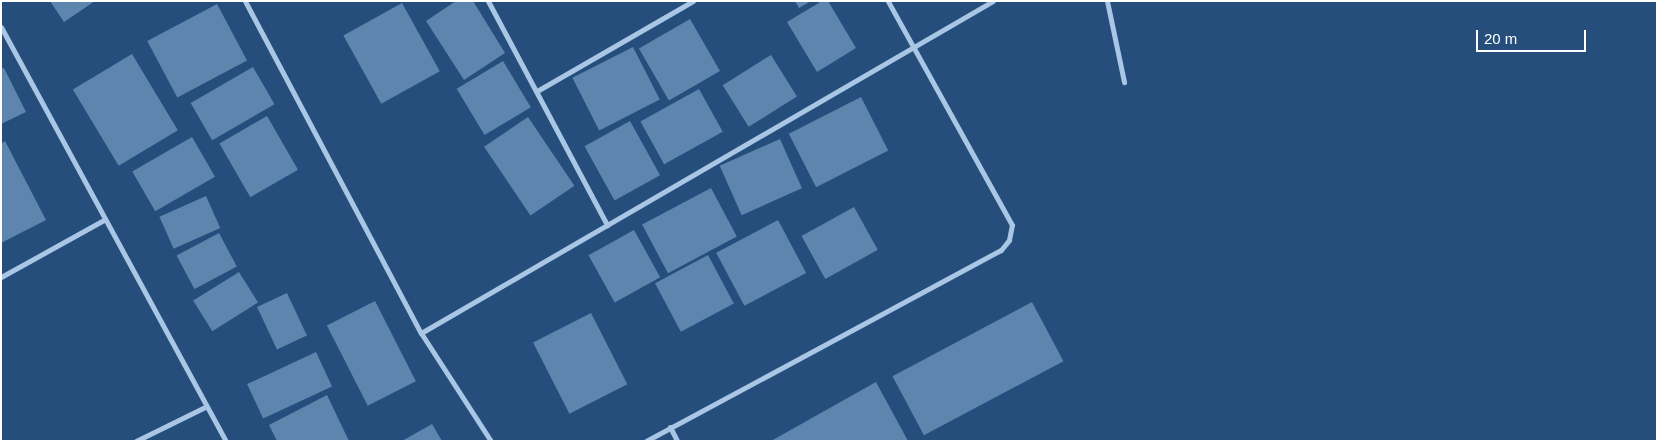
<!DOCTYPE html>
<style>
body{margin:0}
#map{position:relative;width:1658px;height:442px;overflow:hidden;background:#254e7c;font-family:Helvetica,sans-serif}
div>[style]{position:absolute}
[style*='--x']{left:calc(var(--x)*1px);top:calc(var(--y)*1px);width:calc(var(--w)*1px);rotate:calc(var(--a)*1deg)}
.building>*{inset:0;background:#5d85ad;transform-origin:0 0}
.street>*{height:5px;margin:-2.5px;padding:0 2.5px;transform-origin:2.5px;border-radius:2.5px;background:#a9c6e5}
span{translate:-50% -50%;white-space:nowrap;text-align:center;line-height:1.15;-webkit-text-stroke:4px #254e7c;paint-order:stroke}
.frame{position:absolute;inset:0;border:2px solid #fff;pointer-events:none}
.scale{position:absolute;left:1476px;top:30px;width:110px;height:22px;box-sizing:border-box;border:2px solid #fff;border-top:0;padding-left:6px;font-size:15px;line-height:18px;white-space:nowrap;color:#fff;-webkit-text-stroke:4px #254e7c;paint-order:stroke}
</style>
<div id="map">
<div class="building">
<div style="clip-path:polygon(50px 1px,95px 1px,64px 22px)"></div>
<div style="clip-path:polygon(456px 1px,473px 1px,505px 53px,464px 80px,426px 21px)"></div>
<div style="clip-path:polygon(795px 1px,811px 1px,799px 8px)"></div>
<div style="clip-path:polygon(822px 1px,828px 1px,856px 48px,817px 72px,787px 22px)"></div>
<div style="left:402px;top:3px;width:78px;height:67px;rotate:61deg"></div>
<div style="left:217px;top:4px;width:64px;height:79px;rotate:62deg"></div>
<div style="left:690px;top:19px;width:60px;height:59px;rotate:60deg"></div>
<div style="left:633px;top:47px;width:59px;height:68px;rotate:63deg"></div>
<div style="left:132px;top:54px;width:89px;height:69px;rotate:59deg"></div>
<div style="left:771px;top:55px;width:49px;height:57px;rotate:58deg"></div>
<div style="left:503px;top:61px;width:54px;height:54px;rotate:59deg"></div>
<div style="left:253px;top:67px;width:43px;height:72px;rotate:60deg"></div>
<div style="clip-path:polygon(4px 68px,26px 112px,1px 124px,1px 69px)"></div>
<div style="left:699px;top:89px;width:49px;height:67px;rotate:61deg"></div>
<div style="left:861px;top:97px;width:60px;height:81px;rotate:63deg"></div>
<div style="left:267px;top:116px;width:62px;height:55px;rotate:60deg"></div>
<div style="left:528px;top:117px;width:83px;height:53px;rotate:56deg"></div>
<div style="left:630px;top:121px;width:62px;height:52px;rotate:61deg"></div>
<div style="left:192px;top:137px;width:46px;height:69px;rotate:60deg"></div>
<div style="left:780px;top:139px;width:54px;height:66px;rotate:66deg"></div>
<div style="clip-path:polygon(5px 141px,46px 220px,1px 243px,1px 144px)"></div>
<div style="left:711px;top:188px;width:55px;height:78px;rotate:62deg"></div>
<div style="left:206px;top:196px;width:35px;height:51px;rotate:66deg"></div>
<div style="left:854px;top:207px;width:49px;height:60px;rotate:61deg"></div>
<div style="left:778px;top:220px;width:60px;height:70px;rotate:62deg"></div>
<div style="left:634px;top:230px;width:54px;height:52px;rotate:61deg"></div>
<div style="left:219px;top:233px;width:38px;height:48px;rotate:62deg"></div>
<div style="left:708px;top:255px;width:55px;height:60px;rotate:62deg"></div>
<div style="left:239px;top:272px;width:36px;height:54px;rotate:58deg"></div>
<div style="left:287px;top:293px;width:47px;height:33px;rotate:65deg"></div>
<div style="left:375px;top:301px;width:90px;height:54px;rotate:63deg"></div>
<div style="left:1032px;top:302px;width:67px;height:158px;rotate:62deg"></div>
<div style="left:591px;top:313px;width:80px;height:65px;rotate:63deg"></div>
<div style="left:316px;top:352px;width:38px;height:76px;rotate:65deg"></div>
<div style="clip-path:polygon(876px 382px,908px 441px,771px 441px)"></div>
<div style="clip-path:polygon(327px 395px,349px 441px,277px 441px,269px 425px)"></div>
<div style="clip-path:polygon(432px 424px,442px 441px,402px 441px)"></div>
</div>
<div class="street">
<div style="--x:245;--y:1;--w:376;--a:62.1"></div>
<div style="--x:421;--y:333;--w:129;--a:57.1"></div>
<div style="--x:488;--y:1;--w:254;--a:62"></div>
<div style="--x:1107;--y:1;--w:83;--a:78.1"></div>
<div style="--x:1;--y:27;--w:471;--a:61.5"></div>
<div style="--x:537;--y:91;--w:180;--a:-30"></div>
<div style="--x:1;--y:277;--w:118;--a:-29"></div>
<div style="--x:421;--y:333;--w:661;--a:-30.13"></div>
<div style="--x:670;--y:427;--w:16;--a:63"></div>
<div style="--x:136;--y:441;--w:77;--a:-26.2"></div>
<div style="--x:646;--y:441;--w:403;--a:-28.3"></div>
<div style="--x:1001;--y:250;--w:13;--a:-51"></div>
<div style="--x:1009;--y:240;--w:15;--a:-79"></div>
<div style="--x:1012;--y:225;--w:256;--a:-119"></div>
</div>
<div class="frame"></div>
<div class="scale">20 m</div>
</div>
